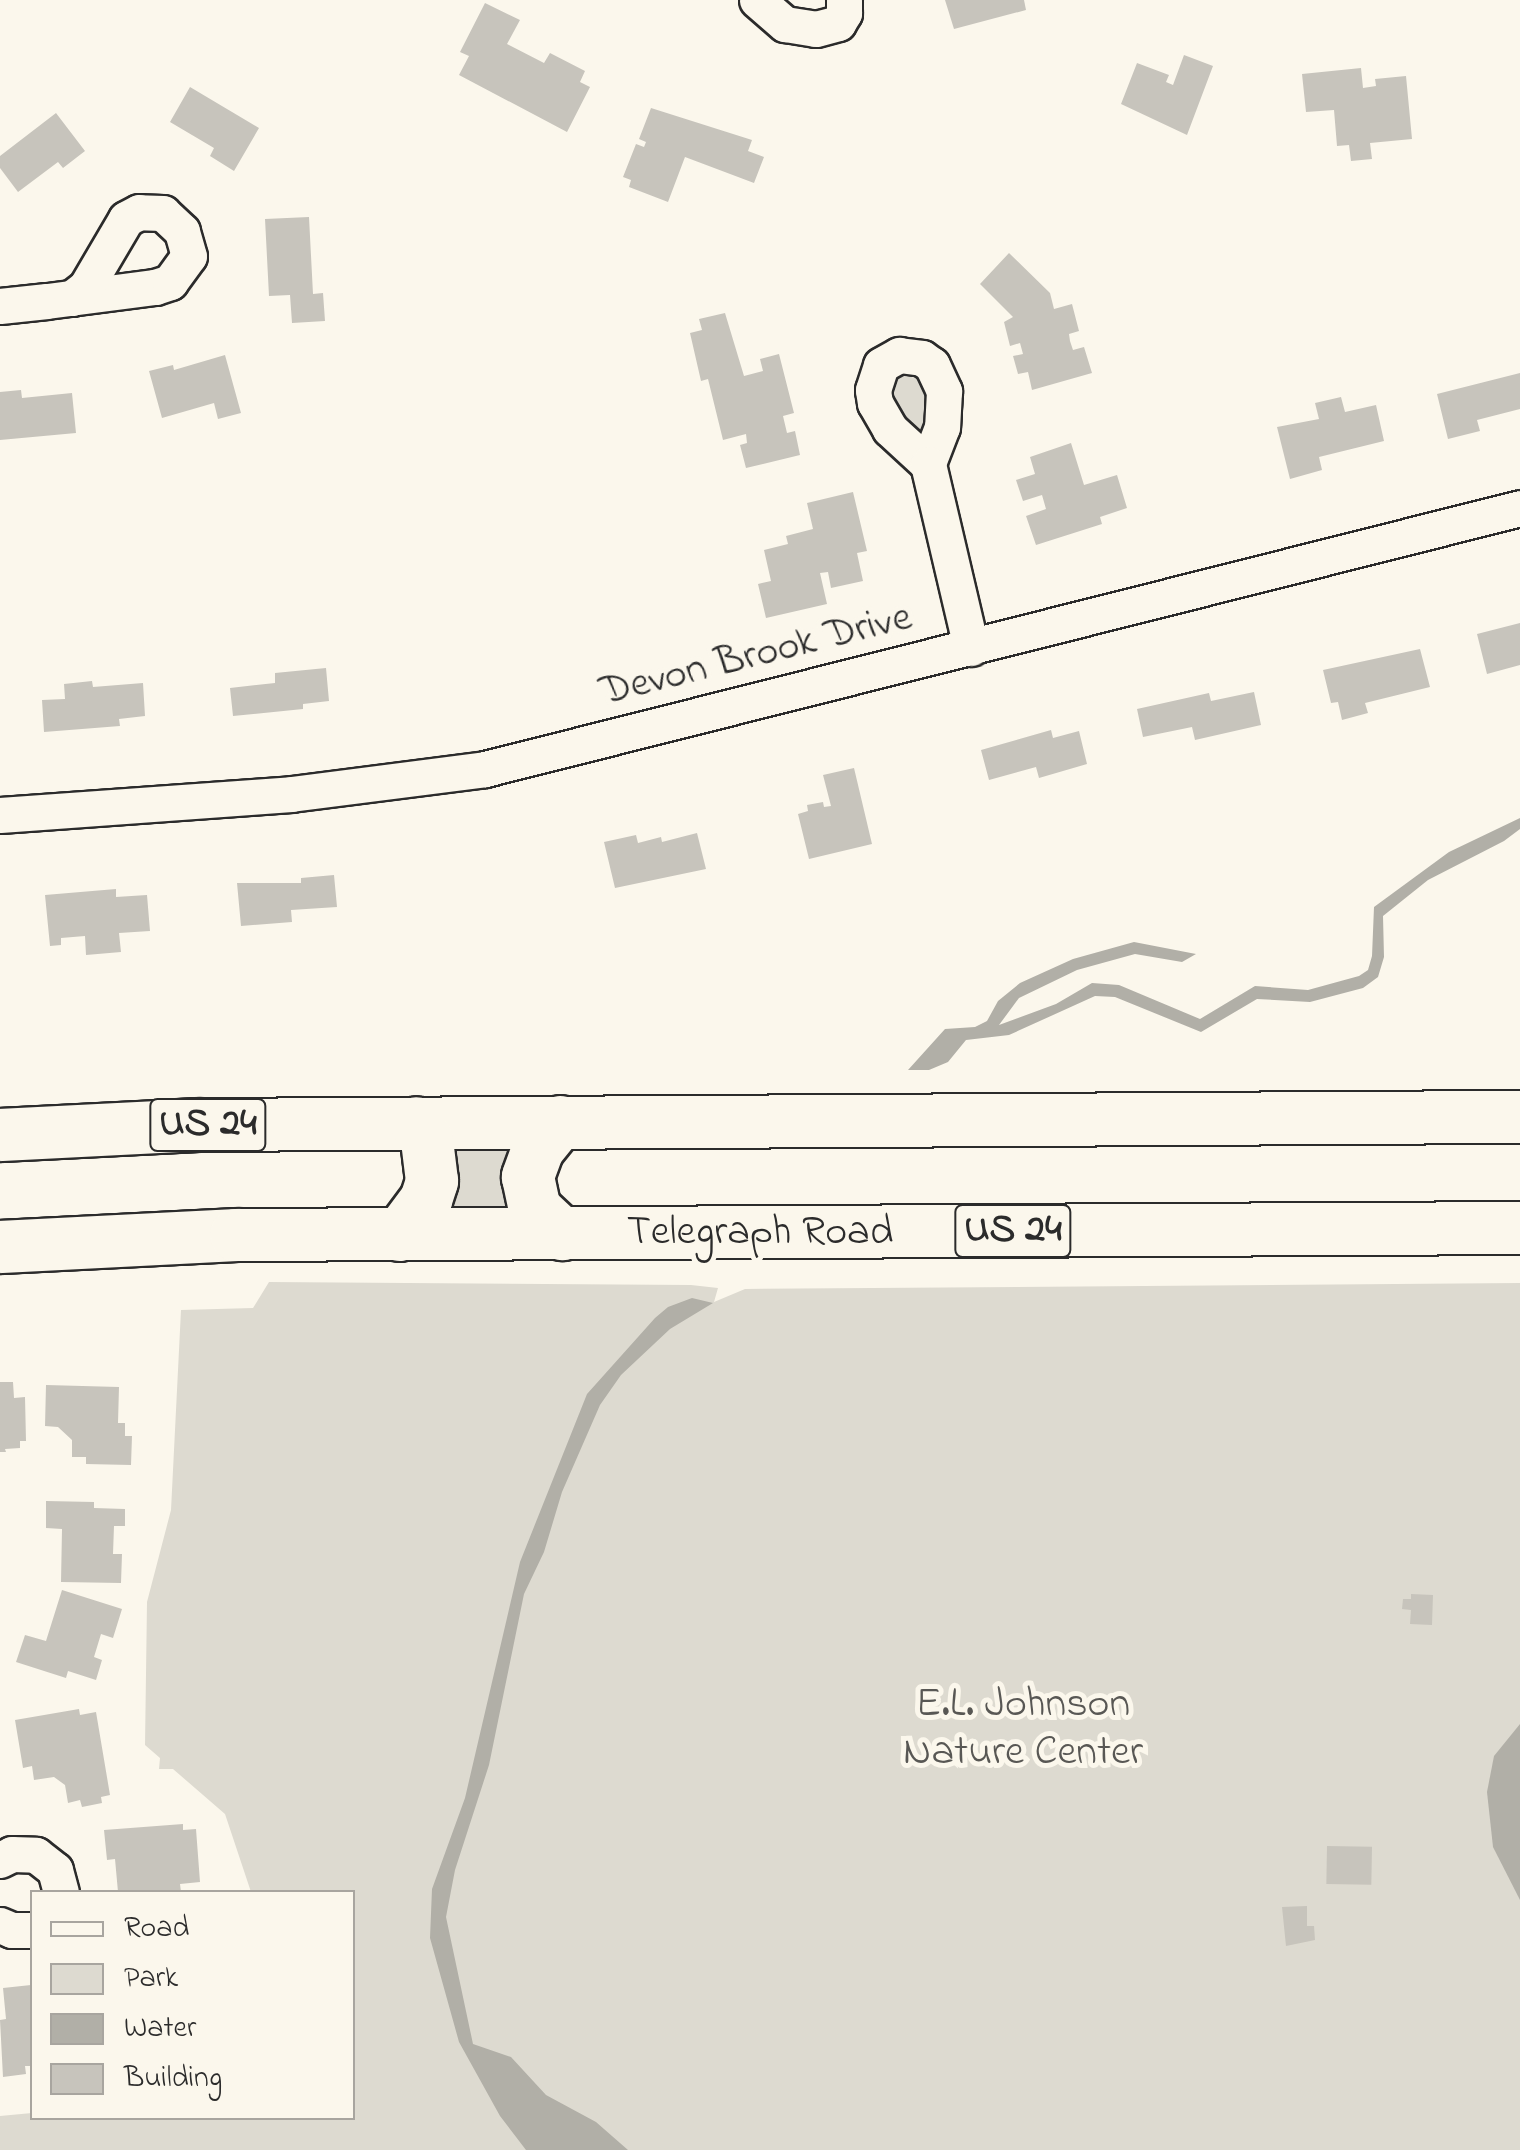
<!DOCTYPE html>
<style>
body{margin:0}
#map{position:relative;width:1520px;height:2150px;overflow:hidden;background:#fbf7ec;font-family:"Indie Flower",sans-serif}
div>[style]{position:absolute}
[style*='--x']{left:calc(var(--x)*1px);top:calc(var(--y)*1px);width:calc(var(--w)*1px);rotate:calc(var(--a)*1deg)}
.green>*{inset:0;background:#dddad0}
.water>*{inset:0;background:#b1afa7}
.building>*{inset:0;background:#c7c4bc;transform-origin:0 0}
.roads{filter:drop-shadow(2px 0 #2b2b2b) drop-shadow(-2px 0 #2b2b2b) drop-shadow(0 2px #2b2b2b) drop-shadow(0 -2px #2b2b2b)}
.minor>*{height:35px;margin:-17.5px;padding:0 17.5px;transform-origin:17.5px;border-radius:17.5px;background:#fbf7ec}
.highway>*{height:52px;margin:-26px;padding:0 26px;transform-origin:26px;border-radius:26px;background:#fbf7ec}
span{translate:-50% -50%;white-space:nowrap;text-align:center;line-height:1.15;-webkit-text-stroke:10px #fbf7ec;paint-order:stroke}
.shield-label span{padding:2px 8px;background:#fbf7ec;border:2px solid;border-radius:8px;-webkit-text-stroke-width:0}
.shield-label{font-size:40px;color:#2b2b2b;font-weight:700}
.street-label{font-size:42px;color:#2b2b2b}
.park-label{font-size:42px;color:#585754}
.legend{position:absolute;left:30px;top:1890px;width:325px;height:230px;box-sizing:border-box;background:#fbf7ec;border:2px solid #a8a59f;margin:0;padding:12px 18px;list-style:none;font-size:30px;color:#2b2b2b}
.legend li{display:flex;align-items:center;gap:20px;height:50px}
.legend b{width:50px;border:2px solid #a8a59f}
</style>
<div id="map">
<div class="green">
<div style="clip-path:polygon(900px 373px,923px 381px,933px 397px,920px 439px,889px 401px,892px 377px)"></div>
<div style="clip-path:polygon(454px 1150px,514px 1150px,505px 1183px,509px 1211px,447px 1214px)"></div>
<div style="clip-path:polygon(269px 1282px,691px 1285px,718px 1288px,714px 1302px,745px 1289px,1520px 1283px,1520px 2150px,0 2150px,0 2116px,32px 2113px,32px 2118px,352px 2118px,352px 1892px,251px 1892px,225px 1814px,173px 1769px,159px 1769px,160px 1758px,145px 1745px,147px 1602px,171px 1510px,181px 1310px,253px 1308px)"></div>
</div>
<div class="water">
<div style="clip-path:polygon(1520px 818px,1520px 829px,1504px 841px,1428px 880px,1383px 916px,1384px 957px,1378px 977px,1363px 988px,1310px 1002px,1257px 999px,1201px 1032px,1115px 997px,1095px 996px,1009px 1035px,966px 1040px,948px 1062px,929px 1070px,908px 1070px,945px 1029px,975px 1027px,987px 1021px,998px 1001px,1020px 983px,1073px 959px,1134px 942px,1196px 954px,1182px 962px,1135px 954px,1077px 970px,1019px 998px,999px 1025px,1056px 1004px,1092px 983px,1119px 985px,1200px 1019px,1255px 986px,1308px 990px,1359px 976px,1368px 970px,1372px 956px,1374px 907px,1449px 852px)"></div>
<div style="clip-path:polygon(692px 1298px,713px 1303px,670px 1329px,621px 1375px,600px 1405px,562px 1492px,544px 1552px,524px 1594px,489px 1765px,455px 1870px,446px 1917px,473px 2044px,511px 2057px,546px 2095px,596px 2122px,628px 2150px,526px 2150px,500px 2116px,459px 2042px,430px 1938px,432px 1889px,465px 1798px,520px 1562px,587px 1394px,655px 1318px,668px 1307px)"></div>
<div style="clip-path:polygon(1520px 1724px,1520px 1900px,1493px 1847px,1487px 1792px,1494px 1756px)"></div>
</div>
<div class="building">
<div style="clip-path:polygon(945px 0,1024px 0,1026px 10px,954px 29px)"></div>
<div style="clip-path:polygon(485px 3px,520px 20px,507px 44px,544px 63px,550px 53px,585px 71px,580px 82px,590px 87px,567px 132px,459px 75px,469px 56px,460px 52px)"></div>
<div style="clip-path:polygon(1184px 55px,1213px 66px,1187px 135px,1121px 104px,1137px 63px,1169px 75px,1166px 82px,1173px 85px)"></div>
<div style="clip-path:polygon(1361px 68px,1363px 88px,1376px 86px,1375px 79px,1406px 76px,1412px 139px,1370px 143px,1372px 159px,1351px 161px,1349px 145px,1337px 146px,1334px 110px,1306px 112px,1302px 74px)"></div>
<div style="clip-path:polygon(190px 87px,259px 128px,234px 171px,210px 156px,214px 148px,170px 122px)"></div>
<div style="clip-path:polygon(651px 108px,752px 140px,748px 151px,764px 157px,754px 183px,685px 157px,668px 202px,629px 187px,631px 180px,623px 177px,636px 144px,644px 147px,646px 142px,639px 139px)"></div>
<div style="clip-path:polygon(56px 113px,85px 151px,63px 168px,58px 162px,18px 192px,0 168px,0 156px)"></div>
<div style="clip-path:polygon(309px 217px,313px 294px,323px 293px,325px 321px,292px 323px,290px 295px,269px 296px,265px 219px)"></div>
<div style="clip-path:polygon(1009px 253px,1050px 293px,1054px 309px,1072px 304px,1079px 331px,1069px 334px,1070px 341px,1073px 350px,1084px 347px,1092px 373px,1032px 390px,1028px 372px,1018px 374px,1013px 356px,1023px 354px,1020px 343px,1010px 346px,1004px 322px,1013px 317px,980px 284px)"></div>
<div style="clip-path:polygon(725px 313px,744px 376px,763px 371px,760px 359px,779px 354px,794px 413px,783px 416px,787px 433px,795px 431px,800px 455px,746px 468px,740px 445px,747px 443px,746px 434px,723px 440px,708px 379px,701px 381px,690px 333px,702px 330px,699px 319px)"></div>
<div style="clip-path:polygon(225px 355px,241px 413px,218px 419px,214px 403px,162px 418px,149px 371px,173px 365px,174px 370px)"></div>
<div style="clip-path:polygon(1520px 373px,1520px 409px,1477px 420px,1480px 431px,1448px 439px,1437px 394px)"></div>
<div style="clip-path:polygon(21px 390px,22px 398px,72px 393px,76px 433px,0 440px,0 392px)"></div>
<div style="clip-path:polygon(1341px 397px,1345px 412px,1376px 405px,1384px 441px,1319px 457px,1322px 470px,1290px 479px,1277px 427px,1319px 419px,1315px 403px)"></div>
<div style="clip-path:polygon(1071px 443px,1084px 485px,1117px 475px,1127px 508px,1100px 517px,1102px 524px,1036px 545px,1026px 516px,1046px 509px,1042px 495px,1023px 501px,1016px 480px,1035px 474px,1030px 457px)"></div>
<div style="clip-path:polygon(853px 492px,867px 551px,857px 553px,863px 581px,831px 588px,828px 572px,820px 573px,827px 604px,766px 618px,758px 584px,771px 581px,764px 550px,788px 544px,786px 536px,813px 529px,807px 503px)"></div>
<div style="clip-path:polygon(1520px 623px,1520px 665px,1487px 674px,1477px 634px)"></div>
<div style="clip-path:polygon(1420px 649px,1430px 687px,1365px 703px,1368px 713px,1342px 720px,1338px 702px,1331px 703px,1323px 670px)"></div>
<div style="clip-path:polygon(326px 668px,329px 701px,303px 704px,303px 709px,233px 716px,230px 688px,275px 683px,275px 673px)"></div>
<div style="clip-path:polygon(92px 681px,93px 687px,143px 683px,145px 716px,119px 719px,120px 726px,44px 732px,42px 700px,65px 699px,64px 684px)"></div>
<div style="clip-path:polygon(1254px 692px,1261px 725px,1195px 740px,1192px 727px,1143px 737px,1137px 709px,1209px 693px,1211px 701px)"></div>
<div style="clip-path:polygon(1051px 730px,1053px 738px,1079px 731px,1087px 764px,1039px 778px,1036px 767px,989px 780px,981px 750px)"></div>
<div style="clip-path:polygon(854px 768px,872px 844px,809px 859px,798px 814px,808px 811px,807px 805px,823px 802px,824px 807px,831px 806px,823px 775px)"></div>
<div style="clip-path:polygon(697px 833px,706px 869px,615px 888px,604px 842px,636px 835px,638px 843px,661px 837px,662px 842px)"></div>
<div style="clip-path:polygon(334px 875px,337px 907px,291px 910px,292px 922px,241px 926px,237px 883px,301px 883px,301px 878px)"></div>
<div style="clip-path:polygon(116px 889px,116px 897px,147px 895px,150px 931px,119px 933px,121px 952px,86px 955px,85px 936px,61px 938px,61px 945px,50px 946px,45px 895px)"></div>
<div style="clip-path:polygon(0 1382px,13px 1382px,14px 1398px,25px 1397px,26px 1441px,20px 1441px,20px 1448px,5px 1449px,6px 1452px,0 1452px)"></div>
<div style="clip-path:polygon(46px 1385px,119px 1387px,118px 1423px,125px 1423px,125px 1436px,132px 1436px,131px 1465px,86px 1464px,86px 1457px,72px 1457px,72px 1440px,58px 1427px,45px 1426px)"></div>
<div style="clip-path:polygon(46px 1501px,94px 1502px,94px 1508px,125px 1509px,125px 1526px,114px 1526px,113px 1554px,122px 1554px,121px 1583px,61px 1582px,62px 1529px,46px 1528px)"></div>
<div style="clip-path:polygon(62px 1590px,122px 1609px,113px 1638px,101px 1634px,94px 1657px,102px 1660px,96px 1680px,68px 1671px,66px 1678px,16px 1662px,25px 1635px,46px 1641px)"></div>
<div style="clip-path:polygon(1411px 1594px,1433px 1595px,1432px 1625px,1410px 1624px,1411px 1610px,1402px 1609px,1403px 1599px,1411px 1599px)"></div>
<div style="clip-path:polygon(79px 1709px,80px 1715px,96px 1712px,110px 1795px,101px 1797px,102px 1803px,82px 1807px,80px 1800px,68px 1803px,65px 1785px,54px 1777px,34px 1780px,32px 1766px,23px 1768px,15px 1720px)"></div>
<div style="clip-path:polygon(183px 1824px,183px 1830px,196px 1829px,200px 1882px,180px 1884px,181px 1892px,118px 1892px,115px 1859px,107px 1860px,104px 1830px)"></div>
<div style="left:1327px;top:1846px;width:45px;height:38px;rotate:1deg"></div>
<div style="clip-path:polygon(1307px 1906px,1307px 1926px,1314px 1926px,1315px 1940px,1286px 1946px,1282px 1907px)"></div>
<div style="clip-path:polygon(31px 1985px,32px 2066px,25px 2066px,26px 2074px,3px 2077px,0 2020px,6px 2019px,3px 1988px)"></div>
</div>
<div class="roads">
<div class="minor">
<div style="--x:757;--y:0;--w:37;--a:41"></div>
<div style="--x:785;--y:24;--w:31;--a:9"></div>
<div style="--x:816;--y:29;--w:23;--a:-15"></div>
<div style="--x:838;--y:23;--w:12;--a:-59"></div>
<div style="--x:844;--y:13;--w:13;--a:-90"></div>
<div style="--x:0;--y:306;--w:47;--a:-6.1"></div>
<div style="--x:47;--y:301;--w:109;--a:-7.4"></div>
<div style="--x:155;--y:287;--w:16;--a:-18"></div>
<div style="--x:170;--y:282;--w:32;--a:-54"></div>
<div style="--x:189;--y:256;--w:26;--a:-106"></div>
<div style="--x:182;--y:231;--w:26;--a:-137"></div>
<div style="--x:163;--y:213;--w:24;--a:-178"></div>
<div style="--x:139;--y:212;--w:15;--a:152"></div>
<div style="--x:126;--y:219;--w:79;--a:120.5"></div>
<div style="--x:86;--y:287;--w:18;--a:142"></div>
<div style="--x:928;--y:464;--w:52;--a:-137.4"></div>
<div style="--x:890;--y:429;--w:30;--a:-120"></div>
<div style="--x:875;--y:403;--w:13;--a:-99"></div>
<div style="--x:873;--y:390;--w:26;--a:-72"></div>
<div style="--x:881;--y:365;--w:21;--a:-29"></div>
<div style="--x:899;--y:355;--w:23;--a:7"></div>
<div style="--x:922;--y:358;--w:12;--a:35"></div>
<div style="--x:932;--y:365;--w:29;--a:65"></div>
<div style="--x:944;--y:391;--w:36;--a:93"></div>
<div style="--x:942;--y:427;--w:40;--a:111"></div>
<div style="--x:928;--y:464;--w:189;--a:76.8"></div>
<div style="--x:0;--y:815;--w:292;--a:-4.1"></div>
<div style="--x:291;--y:794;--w:196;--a:-7.3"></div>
<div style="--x:485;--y:769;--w:1067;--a:-14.15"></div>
<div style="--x:0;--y:1860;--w:13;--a:-27"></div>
<div style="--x:12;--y:1854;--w:24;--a:2"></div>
<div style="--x:36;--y:1855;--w:24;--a:38"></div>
<div style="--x:55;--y:1870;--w:23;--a:75"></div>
<div style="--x:0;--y:1925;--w:13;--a:23"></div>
<div style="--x:12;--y:1930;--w:20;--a:0"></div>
</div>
<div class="highway">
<div style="--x:560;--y:1122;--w:35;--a:129"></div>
<div style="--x:538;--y:1149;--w:30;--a:110"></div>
<div style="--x:528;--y:1177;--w:33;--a:78"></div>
<div style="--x:535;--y:1209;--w:37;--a:43"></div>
<div style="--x:0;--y:1135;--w:197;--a:-2.9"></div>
<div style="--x:197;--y:1125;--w:1323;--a:-0.35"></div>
<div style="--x:400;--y:1235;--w:44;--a:-53.4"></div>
<div style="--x:426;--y:1200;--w:20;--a:-72"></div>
<div style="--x:432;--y:1181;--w:41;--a:-97"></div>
<div style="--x:427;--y:1140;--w:20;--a:-123"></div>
<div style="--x:0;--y:1247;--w:236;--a:-2.9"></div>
<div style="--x:236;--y:1235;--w:1284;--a:-0.31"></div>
</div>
</div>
<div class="shield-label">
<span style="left:208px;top:1125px">US 24</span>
<span style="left:1013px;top:1231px">US 24</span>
</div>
<div class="street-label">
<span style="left:756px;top:656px;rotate:-14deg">Devon Brook Drive</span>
<span style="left:760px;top:1233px">Telegraph Road</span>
</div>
<div class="park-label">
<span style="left:1023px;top:1729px">E.L. Johnson<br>Nature Center</span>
</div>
<ul class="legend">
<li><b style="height:12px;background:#fbf7ec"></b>Road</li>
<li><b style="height:28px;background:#dddad0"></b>Park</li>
<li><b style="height:28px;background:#b1afa7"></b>Water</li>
<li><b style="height:28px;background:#c7c4bc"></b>Building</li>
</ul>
</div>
